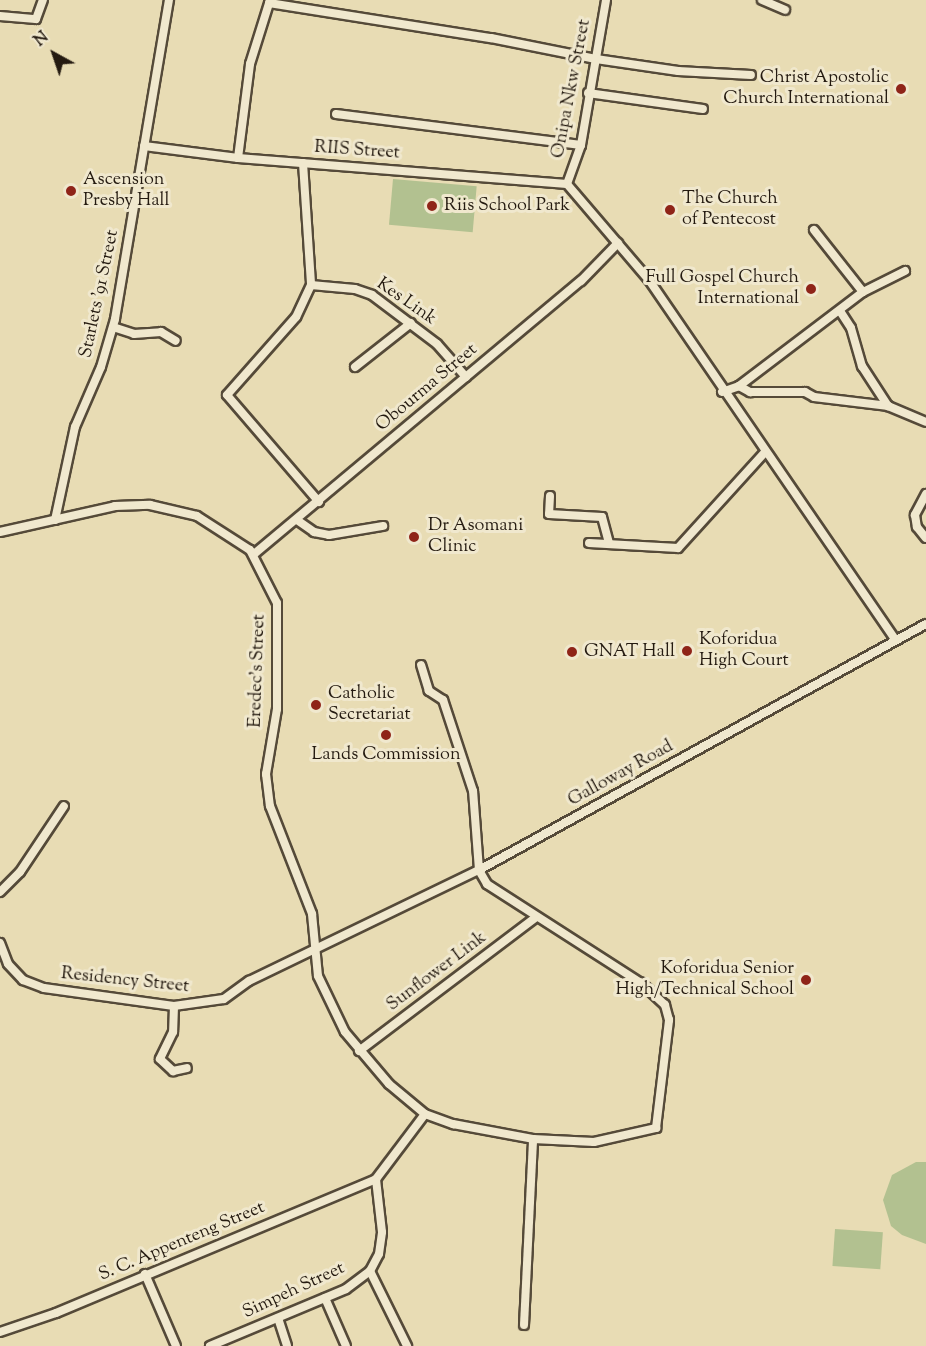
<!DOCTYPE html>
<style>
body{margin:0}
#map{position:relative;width:926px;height:1346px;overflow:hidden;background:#e8dcb4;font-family:"Sorts Mill Goudy",serif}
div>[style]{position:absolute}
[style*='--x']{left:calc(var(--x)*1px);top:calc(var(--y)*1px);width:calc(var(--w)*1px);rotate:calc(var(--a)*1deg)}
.green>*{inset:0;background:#b2c190;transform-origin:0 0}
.roads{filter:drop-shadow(2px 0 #554a39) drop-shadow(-2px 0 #554a39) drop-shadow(0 2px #554a39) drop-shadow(0 -2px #554a39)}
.minor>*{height:8px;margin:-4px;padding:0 4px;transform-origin:4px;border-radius:4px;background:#f0e8ce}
.dots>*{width:16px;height:16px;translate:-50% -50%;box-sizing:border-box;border:3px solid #f0e8ce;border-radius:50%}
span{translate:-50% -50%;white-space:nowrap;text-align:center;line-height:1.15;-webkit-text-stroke:6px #f0e8ce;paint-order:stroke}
.poi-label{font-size:18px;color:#241a10}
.right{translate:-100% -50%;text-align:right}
.left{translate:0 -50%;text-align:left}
.street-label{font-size:18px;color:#241a10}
.north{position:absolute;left:24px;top:24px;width:60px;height:60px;-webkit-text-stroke:4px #f0e8ce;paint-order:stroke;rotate:320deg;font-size:16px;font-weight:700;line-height:24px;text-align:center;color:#241a10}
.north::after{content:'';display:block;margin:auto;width:21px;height:27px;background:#241a10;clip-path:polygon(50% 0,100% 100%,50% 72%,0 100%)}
</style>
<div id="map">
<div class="green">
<div style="left:393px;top:179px;width:84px;height:46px;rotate:5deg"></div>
<div style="clip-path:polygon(916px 1162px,926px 1162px,926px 1244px,902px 1235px,891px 1226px,883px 1200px,892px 1175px)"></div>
<div style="left:835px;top:1229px;width:48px;height:37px;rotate:4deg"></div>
</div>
<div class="roads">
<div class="minor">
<div style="--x:762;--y:0;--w:25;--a:23"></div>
<div style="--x:269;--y:3;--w:225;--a:9"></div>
<div style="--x:491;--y:38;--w:107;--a:11.3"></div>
<div style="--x:596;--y:59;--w:83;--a:8.3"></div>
<div style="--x:678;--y:71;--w:73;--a:3.1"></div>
<div style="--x:0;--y:16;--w:36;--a:5"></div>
<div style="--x:36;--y:19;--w:20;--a:-70"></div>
<div style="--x:588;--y:93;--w:116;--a:7.9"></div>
<div style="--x:336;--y:114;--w:247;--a:7.2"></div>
<div style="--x:144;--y:146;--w:95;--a:7.3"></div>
<div style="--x:238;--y:158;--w:330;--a:4.5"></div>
<div style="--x:238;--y:158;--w:95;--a:-82.7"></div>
<div style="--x:250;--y:64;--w:67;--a:-72.6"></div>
<div style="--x:303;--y:163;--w:122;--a:86.2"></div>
<div style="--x:311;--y:285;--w:35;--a:115"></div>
<div style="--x:296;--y:317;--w:104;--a:131.5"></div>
<div style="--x:227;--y:395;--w:141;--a:49.3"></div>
<div style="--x:567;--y:184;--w:126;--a:49.5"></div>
<div style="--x:649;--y:280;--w:434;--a:55.6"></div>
<div style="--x:567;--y:184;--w:41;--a:-70.3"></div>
<div style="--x:581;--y:145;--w:147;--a:-80.2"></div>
<div style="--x:814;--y:230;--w:79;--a:51.7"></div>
<div style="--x:311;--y:285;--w:44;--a:5.2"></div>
<div style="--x:355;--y:289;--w:18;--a:19"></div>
<div style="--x:372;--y:295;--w:81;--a:37"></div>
<div style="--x:437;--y:344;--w:44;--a:48.7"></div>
<div style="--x:840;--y:311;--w:20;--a:57"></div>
<div style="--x:851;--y:328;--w:40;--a:74"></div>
<div style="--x:862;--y:366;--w:48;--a:57"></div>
<div style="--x:113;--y:327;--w:22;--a:18"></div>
<div style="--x:134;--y:334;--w:27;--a:-4"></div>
<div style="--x:161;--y:332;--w:17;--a:31"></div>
<div style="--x:355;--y:367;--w:71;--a:-38.2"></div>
<div style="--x:739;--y:386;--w:13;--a:29"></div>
<div style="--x:750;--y:392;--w:55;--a:0"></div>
<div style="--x:805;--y:392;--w:10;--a:29"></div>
<div style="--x:814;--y:397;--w:75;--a:6.9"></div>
<div style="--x:888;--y:406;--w:41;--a:22.8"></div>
<div style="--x:722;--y:392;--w:18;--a:-19"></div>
<div style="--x:739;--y:386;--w:156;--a:-37.2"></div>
<div style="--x:863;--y:292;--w:47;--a:-26.6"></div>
<div style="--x:926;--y:494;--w:24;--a:118"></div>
<div style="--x:915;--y:515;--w:12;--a:81"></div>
<div style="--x:917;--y:527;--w:14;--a:51"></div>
<div style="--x:550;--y:496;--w:18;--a:93"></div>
<div style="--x:549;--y:514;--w:53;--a:3.2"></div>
<div style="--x:602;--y:517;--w:27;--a:75"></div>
<div style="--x:55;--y:520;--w:95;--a:-77.9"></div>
<div style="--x:75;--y:427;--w:65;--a:-66.6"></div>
<div style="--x:101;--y:367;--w:50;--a:-73.7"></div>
<div style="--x:115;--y:319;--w:324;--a:-80.4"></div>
<div style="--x:297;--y:520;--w:21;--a:35"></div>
<div style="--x:314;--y:532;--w:15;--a:11"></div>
<div style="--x:329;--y:535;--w:55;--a:-9.5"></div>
<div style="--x:0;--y:532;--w:118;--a:-12.7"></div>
<div style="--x:115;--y:506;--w:35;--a:-2"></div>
<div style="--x:150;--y:505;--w:48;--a:13.2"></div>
<div style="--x:197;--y:516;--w:63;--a:32.7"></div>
<div style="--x:250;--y:550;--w:59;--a:63"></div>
<div style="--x:277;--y:603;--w:106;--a:90"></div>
<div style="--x:277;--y:709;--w:66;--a:99.6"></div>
<div style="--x:266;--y:774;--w:32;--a:83"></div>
<div style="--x:270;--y:806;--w:116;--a:68.7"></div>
<div style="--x:312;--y:914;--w:62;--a:84.5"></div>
<div style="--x:318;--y:976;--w:62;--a:64.3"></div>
<div style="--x:345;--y:1032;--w:68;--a:49.8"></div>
<div style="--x:389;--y:1084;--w:47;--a:39.8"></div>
<div style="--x:425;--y:1114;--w:30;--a:20"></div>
<div style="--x:453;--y:1124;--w:81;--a:10.6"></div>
<div style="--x:533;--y:1139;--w:61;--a:2.8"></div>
<div style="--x:594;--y:1142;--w:64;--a:-12.7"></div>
<div style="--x:656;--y:1128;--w:109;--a:-83.1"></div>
<div style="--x:669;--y:1020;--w:16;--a:-105"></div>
<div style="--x:665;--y:1005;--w:33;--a:-137"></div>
<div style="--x:641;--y:983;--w:183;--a:-147.3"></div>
<div style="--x:487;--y:884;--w:16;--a:-120"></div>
<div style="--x:479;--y:870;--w:79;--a:-94.3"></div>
<div style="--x:473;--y:791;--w:96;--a:-108.2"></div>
<div style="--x:443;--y:700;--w:17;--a:-147"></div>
<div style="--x:429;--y:691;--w:27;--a:-107"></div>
<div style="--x:589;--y:543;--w:89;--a:3.2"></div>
<div style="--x:678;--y:548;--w:130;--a:-47.8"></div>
<div style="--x:254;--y:554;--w:426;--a:-39.9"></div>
<div style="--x:581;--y:281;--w:53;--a:-45.8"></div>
<div style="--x:0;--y:892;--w:28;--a:-45"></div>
<div style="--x:20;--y:872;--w:79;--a:-56.3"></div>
<div style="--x:0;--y:943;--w:22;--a:69"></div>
<div style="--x:8;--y:964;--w:22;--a:47"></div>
<div style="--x:23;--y:980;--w:22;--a:21"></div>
<div style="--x:44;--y:988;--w:131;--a:7.9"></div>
<div style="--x:174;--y:1006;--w:50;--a:-8"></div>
<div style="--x:224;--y:999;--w:31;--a:-36"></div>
<div style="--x:249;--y:981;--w:255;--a:-25.8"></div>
<div style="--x:479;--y:870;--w:510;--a:-28.83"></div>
<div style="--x:174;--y:1006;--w:26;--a:92"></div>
<div style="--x:173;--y:1032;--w:30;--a:116"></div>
<div style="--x:160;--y:1059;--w:18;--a:43"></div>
<div style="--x:173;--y:1071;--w:14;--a:-12"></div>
<div style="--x:359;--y:1051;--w:221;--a:-37.1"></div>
<div style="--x:376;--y:1179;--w:81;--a:-53"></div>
<div style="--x:370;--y:1271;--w:84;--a:63.7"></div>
<div style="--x:145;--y:1274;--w:78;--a:66.7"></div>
<div style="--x:325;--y:1298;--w:52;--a:66.4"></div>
<div style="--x:278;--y:1318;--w:29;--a:72"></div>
<div style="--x:524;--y:1325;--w:186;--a:-87.2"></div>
<div style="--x:0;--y:1332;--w:59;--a:-18.7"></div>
<div style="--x:56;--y:1313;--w:347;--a:-22.7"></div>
<div style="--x:210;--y:1346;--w:147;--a:-22.7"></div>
<div style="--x:346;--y:1289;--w:30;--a:-37"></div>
<div style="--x:370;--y:1271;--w:19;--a:-62"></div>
<div style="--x:379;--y:1254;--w:22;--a:-82"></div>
<div style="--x:382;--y:1232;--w:53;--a:-96.5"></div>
</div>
</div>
<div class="dots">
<div style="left:901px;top:89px;background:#8f2418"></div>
<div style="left:71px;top:191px;background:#8f2418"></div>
<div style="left:432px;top:206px;background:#8f2418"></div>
<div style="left:670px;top:210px;background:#8f2418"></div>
<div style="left:811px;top:289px;background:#8f2418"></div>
<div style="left:414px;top:537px;background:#8f2418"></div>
<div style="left:687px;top:651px;background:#8f2418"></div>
<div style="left:572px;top:652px;background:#8f2418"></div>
<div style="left:316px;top:705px;background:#8f2418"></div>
<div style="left:386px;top:735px;background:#8f2418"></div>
<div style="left:806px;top:980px;background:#8f2418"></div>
</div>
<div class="poi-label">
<span class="right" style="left:889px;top:89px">Christ Apostolic<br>Church International</span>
<span class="left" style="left:83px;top:191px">Ascension<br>Presby Hall</span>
<span class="left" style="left:682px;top:210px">The Church<br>of Pentecost</span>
<span class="left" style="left:444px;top:206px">Riis School Park</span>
<span class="right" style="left:799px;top:289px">Full Gospel Church<br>International</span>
<span class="left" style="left:428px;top:537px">Dr Asomani<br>Clinic</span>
<span class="left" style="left:699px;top:651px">Koforidua<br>High Court</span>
<span class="left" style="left:584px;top:652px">GNAT Hall</span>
<span class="left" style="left:328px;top:705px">Catholic<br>Secretariat</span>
<span style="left:386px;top:755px">Lands Commission</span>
<span class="right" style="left:794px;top:980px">Koforidua Senior<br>High/Technical School</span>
</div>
<div class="street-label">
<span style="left:572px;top:89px;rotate:-79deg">Onipa Nkw Street</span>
<span style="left:357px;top:151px;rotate:4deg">RIIS Street</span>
<span style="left:100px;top:294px;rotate:-78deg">Starlets '91 Street</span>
<span style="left:406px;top:302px;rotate:35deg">Kes Link</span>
<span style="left:427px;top:388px;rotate:-40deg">Obourma Street</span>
<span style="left:258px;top:671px;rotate:-88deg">Eredec's Street</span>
<span style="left:621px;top:774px;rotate:-29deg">Galloway Road</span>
<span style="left:437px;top:972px;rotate:-37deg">Sunflower Link</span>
<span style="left:125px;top:981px;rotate:6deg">Residency Street</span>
<span style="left:182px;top:1242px;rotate:-23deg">S. C. Appenteng Street</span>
<span style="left:294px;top:1291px;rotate:-25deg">Simpeh Street</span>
</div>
<div class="north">N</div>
</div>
